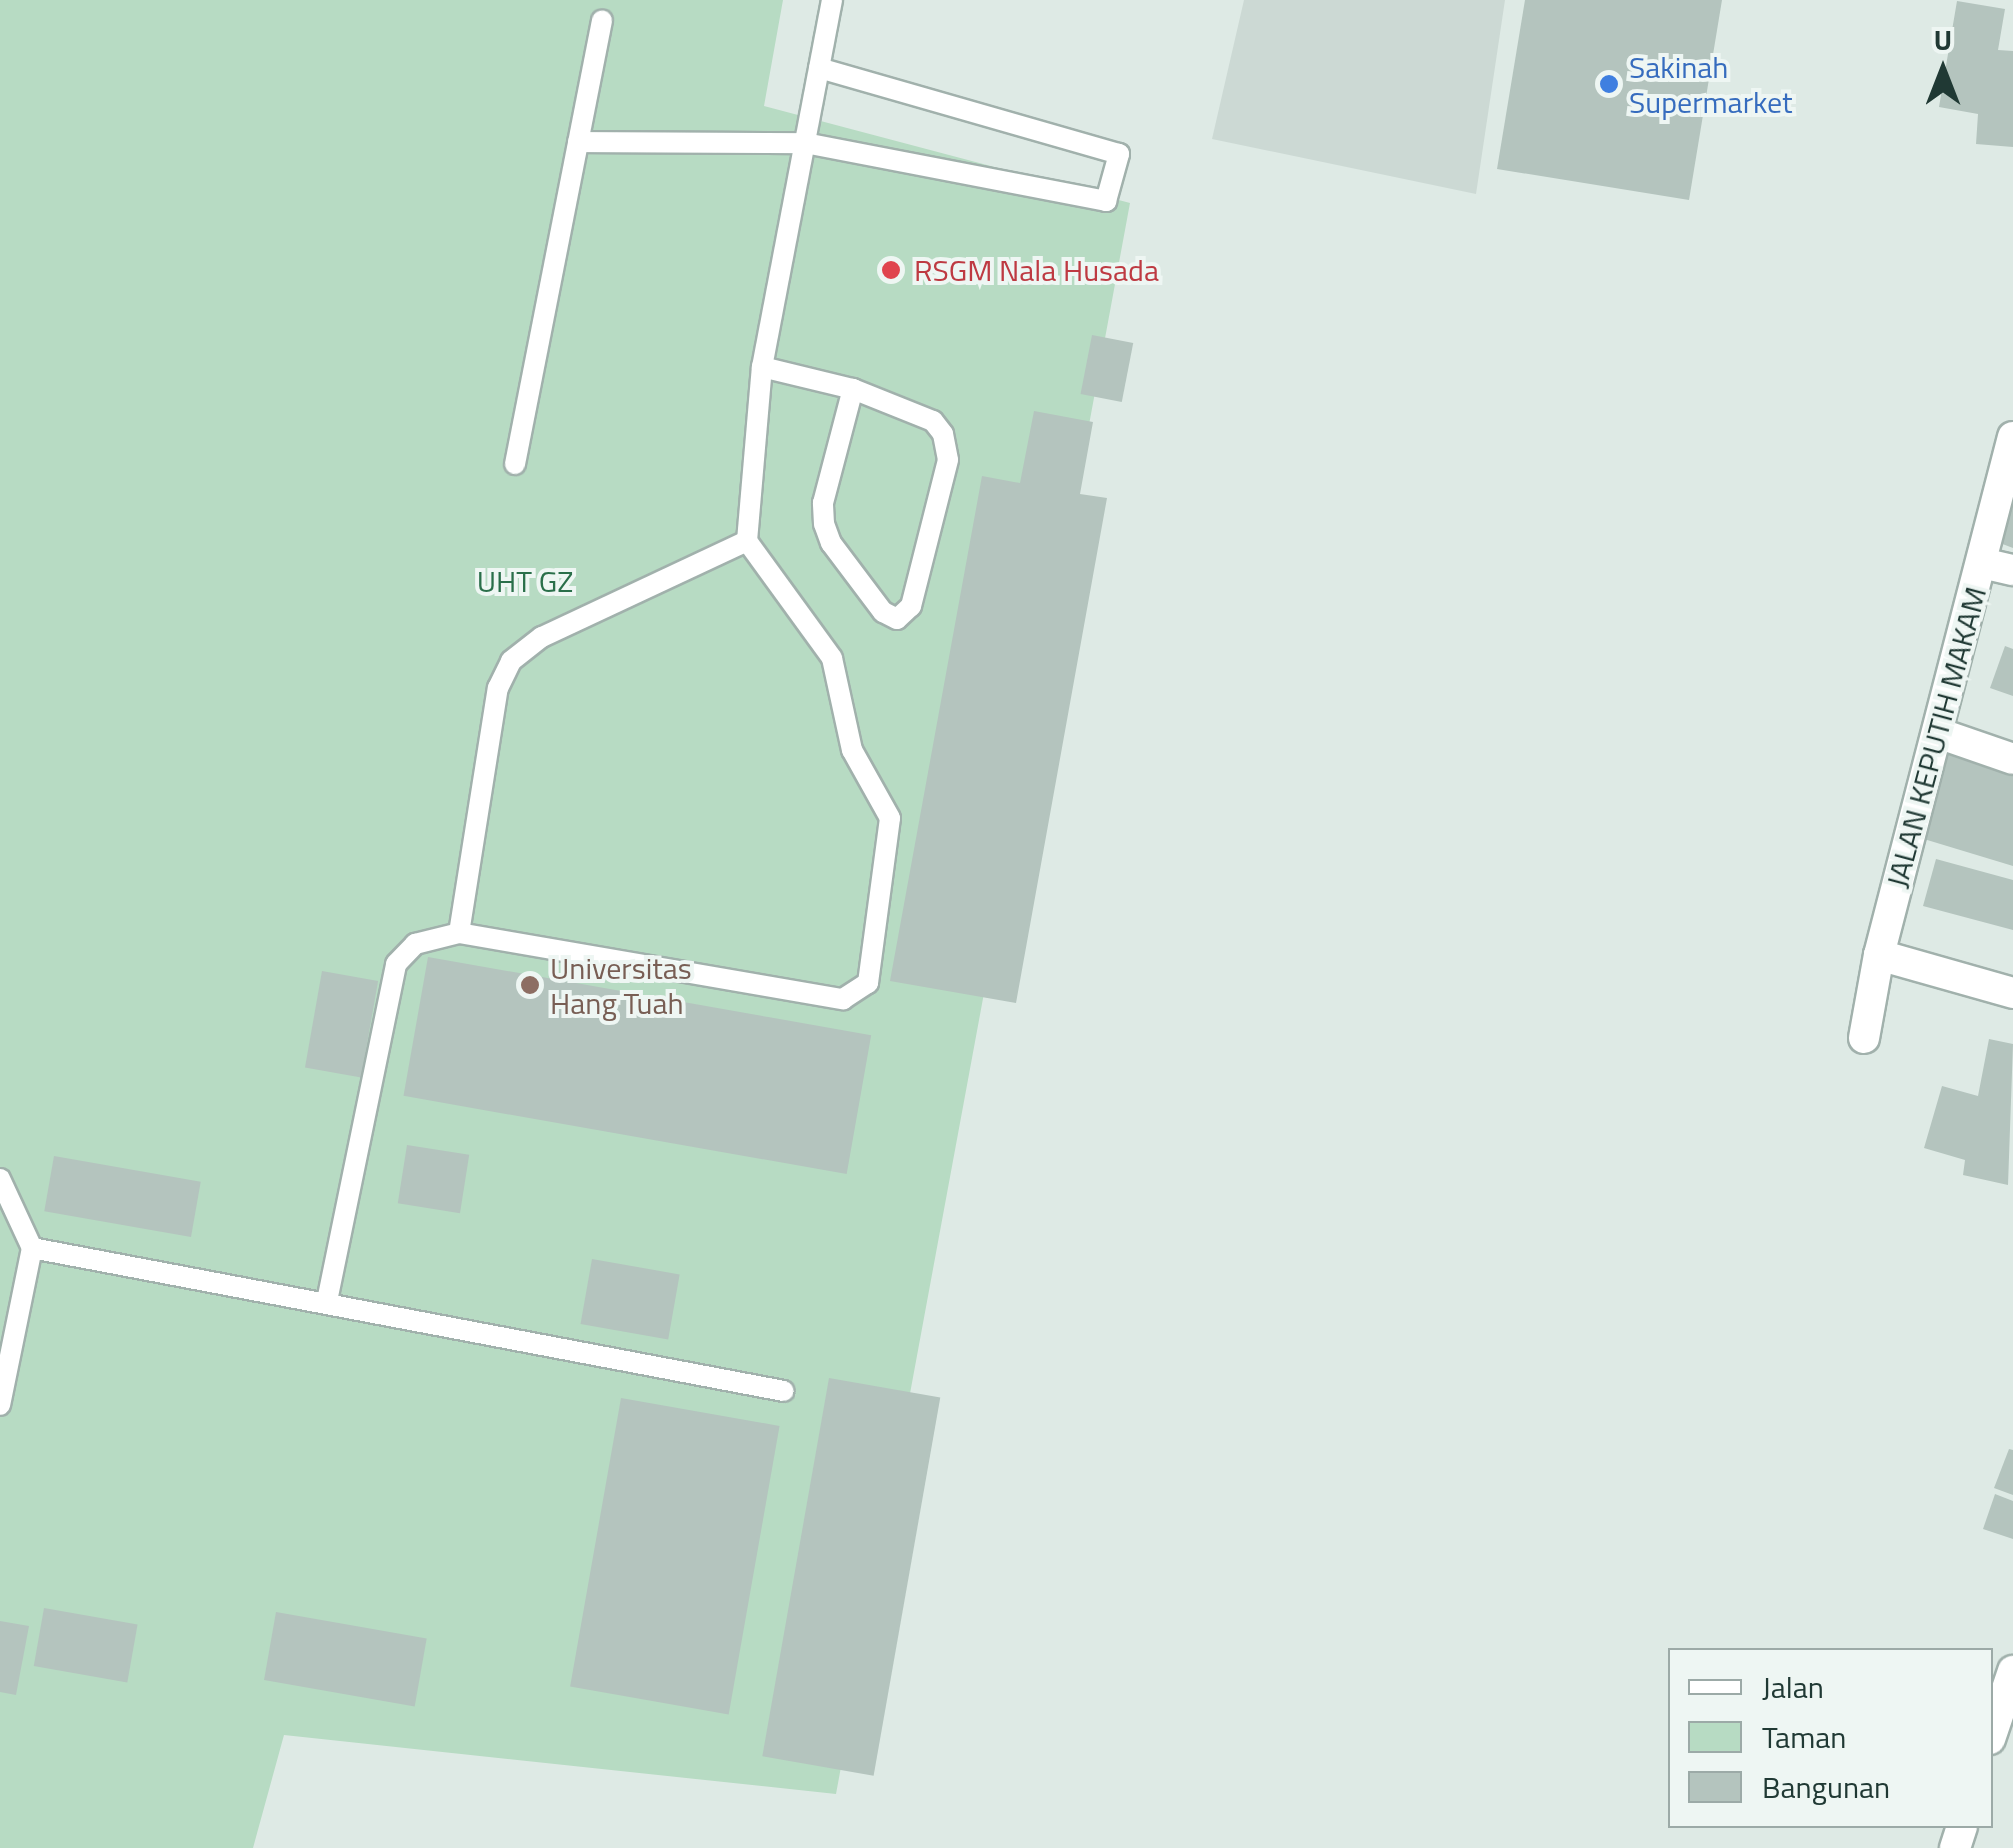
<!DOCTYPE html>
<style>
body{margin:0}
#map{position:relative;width:2013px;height:1848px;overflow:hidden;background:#deeae5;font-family:"Titillium Web",sans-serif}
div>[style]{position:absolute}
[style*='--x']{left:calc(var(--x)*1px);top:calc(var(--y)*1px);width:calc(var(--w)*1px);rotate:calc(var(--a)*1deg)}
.built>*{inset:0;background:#ccd9d4}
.green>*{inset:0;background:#b7dbc3}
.building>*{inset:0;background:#b4c4be;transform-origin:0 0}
.roads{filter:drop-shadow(2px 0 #a1b1ac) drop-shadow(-2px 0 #a1b1ac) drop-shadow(0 2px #a1b1ac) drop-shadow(0 -2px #a1b1ac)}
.lane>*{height:20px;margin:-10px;padding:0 10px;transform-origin:10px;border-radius:10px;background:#fff}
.street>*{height:30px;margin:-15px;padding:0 15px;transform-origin:15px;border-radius:15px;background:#fff}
.dots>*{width:28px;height:28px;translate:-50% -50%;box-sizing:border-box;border:5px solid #eef6f3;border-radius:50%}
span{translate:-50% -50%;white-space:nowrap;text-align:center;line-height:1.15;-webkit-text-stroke:8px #eef6f3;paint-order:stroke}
.shop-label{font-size:30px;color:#366cbe}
.left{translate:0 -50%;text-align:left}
.health-label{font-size:30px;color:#be3a42}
.park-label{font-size:30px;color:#2a6f4a}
.street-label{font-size:30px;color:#203934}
.education-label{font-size:30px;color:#785e54}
.legend{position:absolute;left:1668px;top:1648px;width:325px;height:180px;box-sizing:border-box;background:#eef6f3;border:2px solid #9caaa7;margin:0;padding:12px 18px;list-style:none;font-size:30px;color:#203934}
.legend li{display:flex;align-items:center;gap:20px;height:50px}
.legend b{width:50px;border:2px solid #9caaa7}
.north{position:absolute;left:1893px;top:20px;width:100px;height:100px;-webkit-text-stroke:8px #eef6f3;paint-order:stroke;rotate:0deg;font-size:28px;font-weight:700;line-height:40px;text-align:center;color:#203934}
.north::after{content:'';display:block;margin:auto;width:35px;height:45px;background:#203934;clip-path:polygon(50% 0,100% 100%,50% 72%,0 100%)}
</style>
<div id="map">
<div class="built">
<div style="clip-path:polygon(1244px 0,1505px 0,1476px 194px,1212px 139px)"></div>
</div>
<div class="green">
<div style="clip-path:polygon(0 0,783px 0,764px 106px,1130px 203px,836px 1794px,284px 1735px,253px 1848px,0 1848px)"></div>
</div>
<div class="building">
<div style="clip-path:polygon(1525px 0,1722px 0,1689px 200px,1497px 169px)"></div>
<div style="clip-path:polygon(1957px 1px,2005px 9px,1998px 50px,2013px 51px,2013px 147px,1976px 144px,1978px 114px,1939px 107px)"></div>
<div style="left:1092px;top:335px;width:42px;height:60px;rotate:11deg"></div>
<div style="clip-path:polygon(1034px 411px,1093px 422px,1080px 494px,1107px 498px,1016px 1003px,890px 981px,982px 476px,1020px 483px)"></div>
<div style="clip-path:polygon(2013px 482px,2013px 548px,1992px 540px)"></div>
<div style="clip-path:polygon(2005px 646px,2013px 649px,2013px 696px,1990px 688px)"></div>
<div style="clip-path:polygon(1942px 746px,2013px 768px,2013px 866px,1914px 836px)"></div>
<div style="clip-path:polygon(1936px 859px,2013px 880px,2013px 930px,1923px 906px)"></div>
<div style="left:428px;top:957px;width:450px;height:141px;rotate:10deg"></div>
<div style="left:322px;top:971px;width:57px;height:98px;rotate:10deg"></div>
<div style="clip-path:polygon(1989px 1039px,2013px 1044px,2008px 1185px,1963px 1175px,1965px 1160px,1924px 1148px,1942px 1086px,1978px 1096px)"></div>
<div style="left:407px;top:1145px;width:63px;height:59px;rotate:9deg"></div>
<div style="left:54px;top:1156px;width:149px;height:56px;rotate:10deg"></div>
<div style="left:592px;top:1259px;width:89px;height:66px;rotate:10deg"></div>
<div style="left:829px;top:1378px;width:113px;height:384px;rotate:10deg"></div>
<div style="left:621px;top:1398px;width:161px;height:293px;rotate:10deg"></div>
<div style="clip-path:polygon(2009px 1449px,2013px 1450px,2013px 1495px,1994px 1488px)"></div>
<div style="clip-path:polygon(1995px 1494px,2013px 1501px,2013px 1539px,1983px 1529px)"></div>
<div style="left:44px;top:1608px;width:95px;height:59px;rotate:10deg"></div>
<div style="left:276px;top:1612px;width:153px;height:69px;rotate:10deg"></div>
<div style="clip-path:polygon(0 1621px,29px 1626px,16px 1695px,0 1692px)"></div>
</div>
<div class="roads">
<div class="lane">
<div style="--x:578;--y:142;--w:227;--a:0.3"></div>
<div style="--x:805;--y:143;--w:307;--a:10.9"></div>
<div style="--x:1106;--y:201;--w:49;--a:-74.5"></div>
<div style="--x:1119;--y:154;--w:312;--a:-164"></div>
<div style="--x:762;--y:367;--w:94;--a:13.6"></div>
<div style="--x:853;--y:389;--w:86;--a:21.8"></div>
<div style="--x:933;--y:421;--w:16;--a:52"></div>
<div style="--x:943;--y:434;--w:26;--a:79"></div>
<div style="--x:948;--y:460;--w:151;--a:104.2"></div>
<div style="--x:911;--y:606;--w:19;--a:137"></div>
<div style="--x:897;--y:619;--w:16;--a:-153"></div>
<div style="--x:883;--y:612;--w:86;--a:-127"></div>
<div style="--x:831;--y:543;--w:20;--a:-110"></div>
<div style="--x:824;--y:524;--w:21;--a:-93"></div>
<div style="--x:823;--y:503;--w:118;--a:-75.3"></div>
<div style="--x:515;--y:464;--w:452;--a:-78.9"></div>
<div style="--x:459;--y:933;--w:248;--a:-81"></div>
<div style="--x:498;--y:688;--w:30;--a:-64"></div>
<div style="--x:511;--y:661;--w:39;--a:-38"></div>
<div style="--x:542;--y:637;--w:226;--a:-25.1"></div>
<div style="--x:0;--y:1179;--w:76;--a:65.1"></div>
<div style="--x:32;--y:1248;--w:160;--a:101.5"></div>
<div style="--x:32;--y:1248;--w:765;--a:10.77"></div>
<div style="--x:327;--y:1301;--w:344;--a:-78.4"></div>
<div style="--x:396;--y:964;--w:28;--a:-46"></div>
<div style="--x:415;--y:944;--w:45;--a:-14"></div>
<div style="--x:459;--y:933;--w:390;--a:9.8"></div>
<div style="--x:843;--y:999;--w:30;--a:-33"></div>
<div style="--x:868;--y:983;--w:166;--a:-82.4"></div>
<div style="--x:890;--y:818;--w:78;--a:-119.2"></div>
<div style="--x:852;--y:750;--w:94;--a:-102.3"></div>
<div style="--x:832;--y:658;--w:145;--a:-126"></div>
<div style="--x:747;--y:541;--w:175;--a:-85.1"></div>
<div style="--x:762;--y:367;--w:374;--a:-79.2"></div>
</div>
<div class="street">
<div style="--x:1982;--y:563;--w:32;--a:13"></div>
<div style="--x:1938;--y:733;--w:79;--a:19.1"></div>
<div style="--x:1879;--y:955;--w:139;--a:15.8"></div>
<div style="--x:1864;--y:1038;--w:84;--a:-79.8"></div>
<div style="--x:1879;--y:955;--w:535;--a:-75.5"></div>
<div style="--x:1990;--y:1739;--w:72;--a:-71.3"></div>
<div style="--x:1955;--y:1848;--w:23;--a:-72"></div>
</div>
</div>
<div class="dots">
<div style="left:1609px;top:84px;background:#3f7fe0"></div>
<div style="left:891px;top:270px;background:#e0444e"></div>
<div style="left:530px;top:985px;background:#8d6e63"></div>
</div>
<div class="shop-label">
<span class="left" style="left:1629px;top:84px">Sakinah<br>Supermarket</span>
</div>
<div class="health-label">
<span class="left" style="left:914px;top:270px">RSGM Nala Husada</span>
</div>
<div class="park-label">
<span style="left:525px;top:581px">UHT GZ</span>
</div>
<div class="street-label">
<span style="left:1936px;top:737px;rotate:-75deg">JALAN KEPUTIH MAKAM</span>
</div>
<div class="education-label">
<span class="left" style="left:550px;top:985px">Universitas<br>Hang Tuah</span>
</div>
<ul class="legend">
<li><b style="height:12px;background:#fff"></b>Jalan</li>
<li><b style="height:28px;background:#b7dbc3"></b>Taman</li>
<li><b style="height:28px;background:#b4c4be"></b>Bangunan</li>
</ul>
<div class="north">U</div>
</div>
